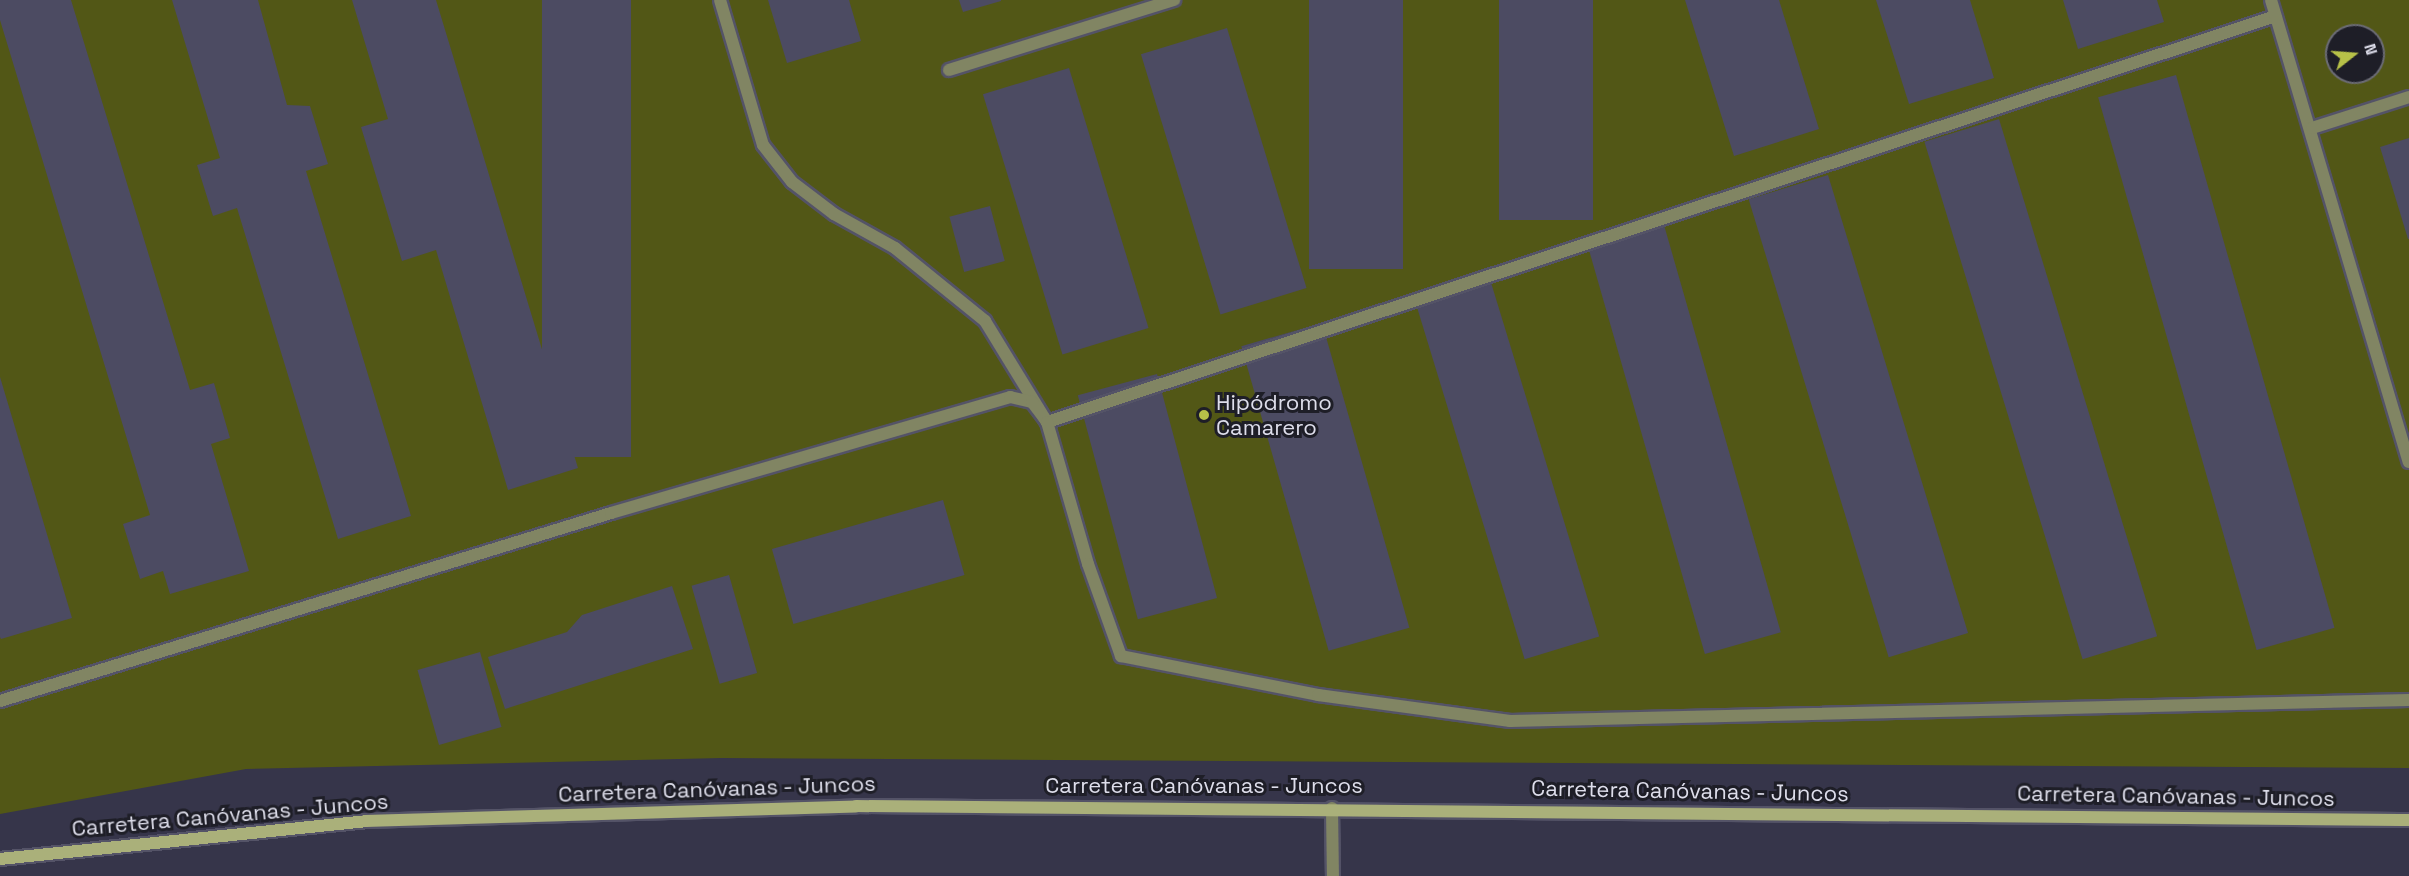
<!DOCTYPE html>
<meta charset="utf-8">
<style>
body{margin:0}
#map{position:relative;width:2409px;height:876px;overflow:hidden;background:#36354a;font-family:"Space Grotesk",sans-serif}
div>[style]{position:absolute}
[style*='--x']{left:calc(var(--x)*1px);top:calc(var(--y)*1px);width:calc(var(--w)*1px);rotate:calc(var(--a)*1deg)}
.green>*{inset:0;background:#525716}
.building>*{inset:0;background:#4c4b62;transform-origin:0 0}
.roads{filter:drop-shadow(2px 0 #545367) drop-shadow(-2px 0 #545367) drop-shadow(0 2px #545367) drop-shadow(0 -2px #545367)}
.lane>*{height:12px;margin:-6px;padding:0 6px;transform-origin:6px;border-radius:6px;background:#818563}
.street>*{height:12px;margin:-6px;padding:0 6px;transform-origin:6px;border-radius:6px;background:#818563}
.secondary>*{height:12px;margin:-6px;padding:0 6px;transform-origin:6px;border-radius:6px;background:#aab07a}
.dots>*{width:16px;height:16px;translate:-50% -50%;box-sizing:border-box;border:3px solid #1e1e27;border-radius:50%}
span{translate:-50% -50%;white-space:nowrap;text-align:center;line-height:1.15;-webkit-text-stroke:6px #1e1e27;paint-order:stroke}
.poi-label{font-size:22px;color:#dedeeb}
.left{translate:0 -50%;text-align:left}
.street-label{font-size:22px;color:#dedeeb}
.north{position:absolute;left:2325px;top:24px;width:60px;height:60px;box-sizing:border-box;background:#1e1e27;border:2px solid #6b6b75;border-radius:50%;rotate:73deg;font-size:16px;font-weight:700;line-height:24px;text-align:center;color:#dedeeb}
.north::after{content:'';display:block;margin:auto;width:21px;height:27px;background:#b7c148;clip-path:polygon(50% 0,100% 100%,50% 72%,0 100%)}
</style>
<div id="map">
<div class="green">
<div style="clip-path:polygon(evenodd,0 0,2409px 0,2409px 768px,721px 758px,246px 769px,0 814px,0 0,2337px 36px,2373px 36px,2373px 72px,2337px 72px,2337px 36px)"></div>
</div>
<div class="building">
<div style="clip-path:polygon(0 0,71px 0,190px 390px,214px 383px,230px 438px,211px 444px,249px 571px,170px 594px,163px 571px,140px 579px,123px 524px,150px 515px,0 20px)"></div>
<div style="clip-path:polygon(172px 0,258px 0,287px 105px,310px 106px,328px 164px,306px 171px,411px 516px,338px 539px,237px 208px,213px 216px,197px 165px,220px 158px)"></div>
<div style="clip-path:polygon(352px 0,436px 0,578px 468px,508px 490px,436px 250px,402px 261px,361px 127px,388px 119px)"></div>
<div style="left:542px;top:0;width:89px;height:457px"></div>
<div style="clip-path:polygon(768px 0,849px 0,861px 41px,787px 63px)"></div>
<div style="clip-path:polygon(959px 0,1001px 0,1001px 1px,963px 12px)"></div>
<div style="left:1309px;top:0;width:94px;height:269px"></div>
<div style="left:1499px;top:0;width:94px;height:220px"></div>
<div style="clip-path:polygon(1685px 0,1779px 0,1819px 129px,1734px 156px)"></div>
<div style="clip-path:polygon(1876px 0,1970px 0,1994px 78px,1909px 104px)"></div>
<div style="clip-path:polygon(2063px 0,2157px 0,2164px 22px,2078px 49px)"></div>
<div style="left:1227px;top:28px;width:272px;height:90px;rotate:73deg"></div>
<div style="left:1069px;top:68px;width:272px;height:90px;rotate:73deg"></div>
<div style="left:2176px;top:75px;width:575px;height:81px;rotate:74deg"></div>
<div style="left:1999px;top:119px;width:541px;height:78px;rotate:73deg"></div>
<div style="clip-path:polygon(2409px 138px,2409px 239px,2408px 239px,2380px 147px)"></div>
<div style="left:1828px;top:175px;width:479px;height:83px;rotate:73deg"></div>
<div style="left:990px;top:206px;width:57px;height:42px;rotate:75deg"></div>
<div style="left:1662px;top:218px;width:431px;height:79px;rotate:74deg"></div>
<div style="left:1489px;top:276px;width:377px;height:78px;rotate:73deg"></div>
<div style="left:1322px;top:323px;width:317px;height:84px;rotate:74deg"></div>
<div style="left:1157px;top:374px;width:232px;height:82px;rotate:75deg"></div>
<div style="clip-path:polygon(0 377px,72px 618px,1px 639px,0 637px)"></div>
<div style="left:943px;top:500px;width:78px;height:178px;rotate:74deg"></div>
<div style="left:729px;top:575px;width:102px;height:39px;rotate:74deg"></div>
<div style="clip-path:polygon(672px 586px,693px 649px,505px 709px,488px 657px,567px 632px,582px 615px)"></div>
<div style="left:480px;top:652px;width:78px;height:65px;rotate:74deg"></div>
</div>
<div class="roads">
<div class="lane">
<div style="--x:720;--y:0;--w:151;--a:73.5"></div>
<div style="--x:763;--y:145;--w:47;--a:51.9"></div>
<div style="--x:792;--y:182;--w:53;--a:37.3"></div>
<div style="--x:834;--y:214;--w:70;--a:29.1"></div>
<div style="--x:895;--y:248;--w:116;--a:39"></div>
<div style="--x:985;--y:321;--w:119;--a:58.5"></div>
<div style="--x:1047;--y:422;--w:1294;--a:-18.28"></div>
<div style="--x:2271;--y:0;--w:482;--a:73.4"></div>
<div style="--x:949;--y:70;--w:236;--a:-17.3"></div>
<div style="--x:2312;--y:128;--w:102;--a:-17.7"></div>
<div style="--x:0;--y:701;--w:639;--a:-17.1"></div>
<div style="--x:611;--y:513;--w:416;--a:-16.2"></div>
<div style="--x:1010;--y:397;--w:23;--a:13"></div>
<div style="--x:1032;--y:402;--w:25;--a:53"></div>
<div style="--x:1047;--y:422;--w:148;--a:73.9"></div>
<div style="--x:1088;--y:564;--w:98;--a:70.3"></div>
</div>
<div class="street">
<div style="--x:1121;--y:656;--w:201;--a:11.2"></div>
<div style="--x:1318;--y:695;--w:194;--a:7.7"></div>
<div style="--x:1510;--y:721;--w:899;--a:-1.34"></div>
<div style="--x:1332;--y:808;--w:68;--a:89.2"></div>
</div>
<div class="secondary">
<div style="--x:0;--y:859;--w:367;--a:-5.9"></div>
<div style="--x:365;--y:821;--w:491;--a:-1.7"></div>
<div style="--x:856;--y:806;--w:1553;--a:0.52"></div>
</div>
</div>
<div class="dots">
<div style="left:1204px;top:415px;background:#b7c148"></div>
</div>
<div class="poi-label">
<span class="left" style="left:1216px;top:415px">Hipódromo<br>Camarero</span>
</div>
<div class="street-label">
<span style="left:1204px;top:786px">Carretera Canóvanas - Juncos</span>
<span style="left:717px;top:789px;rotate:-2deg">Carretera Canóvanas - Juncos</span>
<span style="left:1690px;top:791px;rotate:1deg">Carretera Canóvanas - Juncos</span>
<span style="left:2176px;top:796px;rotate:1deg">Carretera Canóvanas - Juncos</span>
<span style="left:230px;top:815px;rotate:-5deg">Carretera Canóvanas - Juncos</span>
</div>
<div class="north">N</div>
</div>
